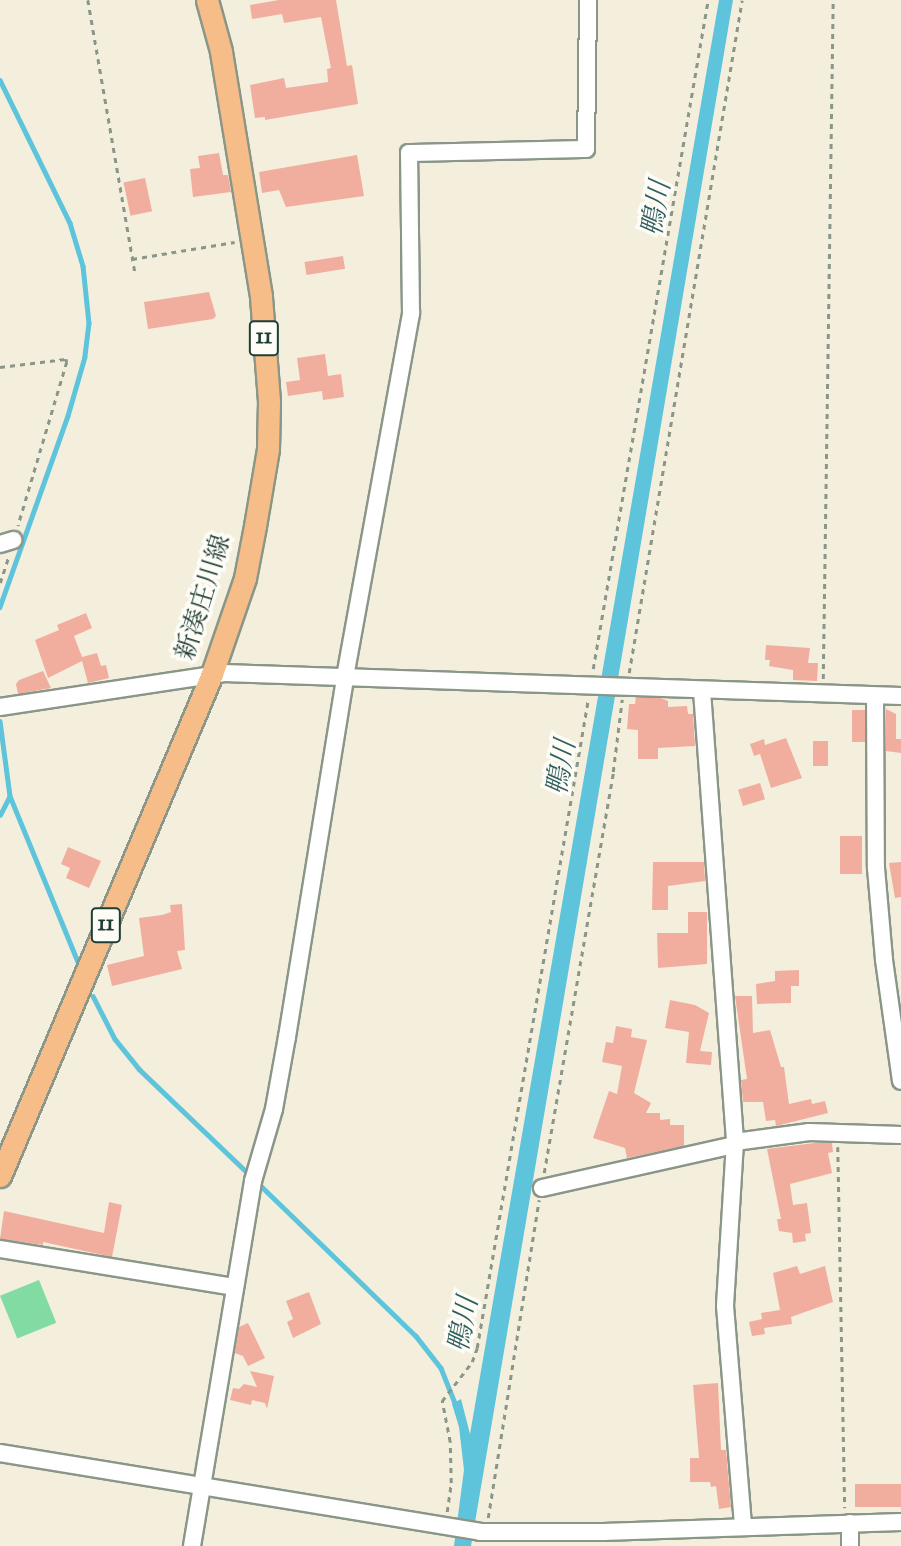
<!DOCTYPE html>
<meta charset="utf-8">
<style>
body{margin:0}
#map{position:relative;width:901px;height:1546px;overflow:hidden;background:#f3efdc;font-family:"Sorts Mill Goudy","Noto Serif JP",serif}
div>[style]{position:absolute}
[style*='--x']{left:calc(var(--x)*1px);top:calc(var(--y)*1px);width:calc(var(--w)*1px);rotate:calc(var(--a)*1deg)}
.green>*{inset:0;background:#81dba2;transform-origin:0 0}
.water>*{inset:0;background:#5ec4db}
.stream>*{height:4.5px;margin:-2.25px;padding:0 2.25px;transform-origin:2.25px;border-radius:2.25px;background:#5ec4db}
.building>*{inset:0;background:#f1ae9e;transform-origin:0 0}
.path>*{height:2.5px;margin-top:-1.25px;transform-origin:0;background:repeating-linear-gradient(90deg,#899688 0 5px,transparent 0 10px)}
.roads{filter:drop-shadow(2px 0 #899688) drop-shadow(-2px 0 #899688) drop-shadow(0 2px #899688) drop-shadow(0 -2px #899688)}
.minor>*{height:16px;margin:-8px;padding:0 8px;transform-origin:8px;border-radius:8px;background:#fff}
.major>*{height:21px;margin:-10.5px;padding:0 10.5px;transform-origin:10.5px;border-radius:10.5px;background:#f7bd88}
span{translate:-50% -50%;white-space:nowrap;text-align:center;line-height:1.15;-webkit-text-stroke:7px #fdfcf7;paint-order:stroke}
.shield-label span{padding:2px 5px;background:#fdfcf7;border:2px solid;border-radius:5px;-webkit-text-stroke-width:0}
.shield-label{font-size:24px;color:#1f3d34;font-weight:700}
.street-label{font-size:26px;color:#1f3d34}
.water-label{font-size:28px;color:#2f5f5e;font-style:italic}
</style>
<div id="map">
<div class="green">
<div style="left:39px;top:1280px;width:46px;height:42px;rotate:68deg"></div>
</div>
<div class="water">
<div style="clip-path:polygon(719px 0,733px 0,471px 1546px,454px 1546px,464px 1470px,459px 1427px,452px 1404px,461px 1399px,470px 1434px)"></div>
</div>
<div class="stream">
<div style="--x:0;--y:80;--w:159;--a:63.9"></div>
<div style="--x:70;--y:223;--w:45;--a:73.2"></div>
<div style="--x:83;--y:266;--w:57;--a:84"></div>
<div style="--x:89;--y:323;--w:34;--a:97"></div>
<div style="--x:85;--y:357;--w:61;--a:106.1"></div>
<div style="--x:68;--y:416;--w:203;--a:109.6"></div>
<div style="--x:0;--y:721;--w:76;--a:82.4"></div>
<div style="--x:10;--y:796;--w:182;--a:67.7"></div>
<div style="--x:0;--y:815;--w:20;--a:-63"></div>
<div style="--x:93;--y:996;--w:48;--a:62.9"></div>
<div style="--x:115;--y:1039;--w:38;--a:51"></div>
<div style="--x:139;--y:1069;--w:153;--a:43.7"></div>
<div style="--x:256;--y:1181;--w:223;--a:44.1"></div>
<div style="--x:416;--y:1336;--w:41;--a:52"></div>
<div style="--x:441;--y:1368;--w:43;--a:68.2"></div>
</div>
<div class="building">
<div style="clip-path:polygon(279px 0,336px 0,347px 66px,352px 65px,358px 104px,265px 120px,265px 117px,255px 118px,250px 85px,284px 78px,286px 88px,328px 82px,327px 69px,331px 68px,321px 17px,284px 23px,282px 14px,252px 19px,250px 5px)"></div>
<div style="clip-path:polygon(219px 153px,223px 175px,228px 175px,231px 192px,193px 197px,190px 169px,200px 168px,198px 156px)"></div>
<div style="clip-path:polygon(357px 155px,364px 196px,286px 207px,279px 190px,262px 193px,259px 172px)"></div>
<div style="left:145px;top:178px;width:34px;height:22px;rotate:78deg"></div>
<div style="left:343px;top:256px;width:13px;height:39px;rotate:81deg"></div>
<div style="clip-path:polygon(209px 292px,216px 316px,213px 319px,148px 329px,144px 302px)"></div>
<div style="clip-path:polygon(325px 354px,328px 376px,341px 374px,344px 397px,323px 400px,322px 391px,288px 396px,286px 382px,300px 380px,297px 358px)"></div>
<div style="clip-path:polygon(86px 613px,92px 628px,74px 636px,82px 657px,97px 653px,101px 666px,106px 665px,109px 678px,88px 683px,82px 661px,48px 678px,35px 640px,59px 630px,57px 625px)"></div>
<div style="clip-path:polygon(766px 645px,810px 648px,808px 663px,818px 663px,817px 681px,793px 680px,793px 670px,769px 666px,770px 660px,765px 660px)"></div>
<div style="clip-path:polygon(43px 671px,51px 688px,18px 694px,16px 684px,19px 680px)"></div>
<div style="clip-path:polygon(636px 697px,661px 698px,668px 701px,668px 707px,687px 706px,688px 714px,693px 714px,695px 746px,658px 748px,658px 759px,638px 759px,638px 730px,627px 729px,629px 704px,635px 704px)"></div>
<div style="clip-path:polygon(886px 709px,896px 714px,896px 739px,901px 739px,901px 753px,886px 751px)"></div>
<div style="left:852px;top:710px;width:13px;height:32px"></div>
<div style="clip-path:polygon(786px 738px,802px 778px,771px 788px,760px 754px,754px 756px,750px 744px,764px 739px,765px 745px)"></div>
<div style="left:813px;top:741px;width:15px;height:25px"></div>
<div style="left:760px;top:783px;width:17px;height:23px;rotate:73deg"></div>
<div style="left:840px;top:836px;width:22px;height:38px"></div>
<div style="clip-path:polygon(68px 847px,101px 861px,89px 888px,66px 878px,70px 868px,61px 864px)"></div>
<div style="clip-path:polygon(653px 862px,704px 862px,705px 881px,668px 886px,668px 910px,652px 910px)"></div>
<div style="clip-path:polygon(901px 862px,901px 897px,895px 898px,889px 863px)"></div>
<div style="clip-path:polygon(182px 904px,185px 950px,177px 951px,182px 969px,112px 986px,107px 965px,144px 956px,139px 918px,162px 915px,171px 912px,170px 905px)"></div>
<div style="clip-path:polygon(688px 912px,707px 912px,707px 964px,658px 968px,657px 933px,688px 933px)"></div>
<div style="clip-path:polygon(799px 970px,799px 986px,791px 986px,791px 1003px,757px 1004px,756px 984px,775px 981px,775px 971px)"></div>
<div style="clip-path:polygon(735px 996px,752px 996px,753px 1033px,770px 1030px,781px 1067px,784px 1067px,789px 1104px,811px 1099px,812px 1104px,825px 1101px,828px 1113px,776px 1126px,775px 1120px,766px 1121px,763px 1102px,743px 1102px,741px 1080px,747px 1079px)"></div>
<div style="clip-path:polygon(670px 1000px,695px 1005px,709px 1013px,700px 1051px,712px 1052px,711px 1065px,686px 1063px,689px 1032px,665px 1028px)"></div>
<div style="clip-path:polygon(616px 1026px,632px 1029px,631px 1037px,647px 1040px,634px 1093px,651px 1103px,646px 1113px,660px 1113px,660px 1120px,670px 1119px,670px 1125px,684px 1125px,684px 1146px,627px 1158px,625px 1148px,593px 1138px,609px 1091px,617px 1094px,622px 1066px,602px 1062px,606px 1042px,613px 1043px)"></div>
<div style="clip-path:polygon(814px 1143px,832px 1143px,833px 1152px,828px 1153px,832px 1173px,790px 1184px,793px 1205px,807px 1203px,811px 1233px,805px 1234px,806px 1241px,793px 1243px,792px 1233px,779px 1231px,777px 1219px,781px 1219px,767px 1149px)"></div>
<div style="clip-path:polygon(109px 1202px,122px 1205px,112px 1257px,43px 1242px,43px 1245px,0 1239px,4px 1211px,104px 1233px)"></div>
<div style="clip-path:polygon(797px 1266px,800px 1274px,825px 1266px,833px 1302px,791px 1317px,792px 1324px,764px 1328px,765px 1334px,752px 1336px,749px 1322px,762px 1319px,761px 1313px,780px 1310px,773px 1273px)"></div>
<div style="clip-path:polygon(309px 1292px,321px 1324px,293px 1338px,287px 1322px,293px 1319px,286px 1301px)"></div>
<div style="clip-path:polygon(248px 1323px,265px 1358px,248px 1366px,243px 1356px,235px 1353px,239px 1327px)"></div>
<div style="clip-path:polygon(250px 1371px,274px 1376px,267px 1409px,265px 1403px,252px 1400px,251px 1405px,230px 1400px,233px 1388px,239px 1389px,244px 1384px,257px 1387px)"></div>
<div style="clip-path:polygon(718px 1383px,721px 1450px,726px 1450px,731px 1507px,719px 1509px,716px 1486px,711px 1487px,710px 1482px,690px 1482px,690px 1458px,699px 1458px,693px 1385px)"></div>
<div style="left:901px;top:1484px;width:23px;height:46px;rotate:90deg"></div>
</div>
<div class="path">
<div style="--x:88;--y:0;--w:276;--a:80.2"></div>
<div style="--x:132;--y:259;--w:104;--a:-9.4"></div>
<div style="--x:0;--y:367;--w:66;--a:-6.9"></div>
<div style="--x:66;--y:359;--w:3;--a:72"></div>
<div style="--x:67;--y:362;--w:171;--a:106.6"></div>
<div style="--x:0;--y:583;--w:28;--a:-72"></div>
<div style="--x:593;--y:669;--w:679;--a:-80.25"></div>
<div style="--x:629;--y:673;--w:682;--a:-80.47"></div>
<div style="--x:823;--y:679;--w:679;--a:-89.16"></div>
<div style="--x:838;--y:1147;--w:361;--a:88.9"></div>
<div style="--x:544;--y:1173;--w:407;--a:-80.2"></div>
<div style="--x:613;--y:772;--w:73;--a:-82.9"></div>
<div style="--x:447;--y:1512;--w:29;--a:-82"></div>
<div style="--x:451;--y:1483;--w:41;--a:-91.4"></div>
<div style="--x:450;--y:1442;--w:42;--a:-101"></div>
<div style="--x:442;--y:1401;--w:49;--a:-52.4"></div>
<div style="--x:472;--y:1362;--w:15;--a:-70"></div>
<div style="--x:477;--y:1348;--w:657;--a:-80.28"></div>
<div style="--x:488;--y:1518;--w:322;--a:-80.9"></div>
</div>
<div class="roads">
<div class="minor">
<div style="--x:0;--y:544;--w:14;--a:-17"></div>
<div style="--x:702;--y:691;--w:452;--a:85.8"></div>
<div style="--x:735;--y:1142;--w:164;--a:93.5"></div>
<div style="--x:725;--y:1306;--w:221;--a:85.3"></div>
<div style="--x:875;--y:696;--w:172;--a:89.7"></div>
<div style="--x:876;--y:868;--w:92;--a:85"></div>
<div style="--x:884;--y:960;--w:122;--a:82"></div>
<div style="--x:0;--y:707;--w:227;--a:-8.6"></div>
<div style="--x:224;--y:673;--w:677;--a:1.95"></div>
<div style="--x:735;--y:1142;--w:75;--a:-7.7"></div>
<div style="--x:809;--y:1132;--w:92;--a:1.9"></div>
<div style="--x:542;--y:1188;--w:198;--a:-12.6"></div>
<div style="--x:0;--y:1249;--w:238;--a:9.2"></div>
<div style="--x:0;--y:1453;--w:486;--a:9.3"></div>
<div style="--x:480;--y:1532;--w:123;--a:0"></div>
<div style="--x:603;--y:1532;--w:298;--a:-1.9"></div>
<div style="--x:850;--y:1523;--w:23;--a:90"></div>
<div style="--x:192;--y:1546;--w:370;--a:-80.5"></div>
<div style="--x:253;--y:1181;--w:75;--a:-73.7"></div>
<div style="--x:274;--y:1109;--w:73;--a:-79.8"></div>
<div style="--x:287;--y:1037;--w:365;--a:-80.8"></div>
<div style="--x:345;--y:677;--w:370;--a:-79.7"></div>
<div style="--x:411;--y:313;--w:160;--a:-90.7"></div>
<div style="--x:409;--y:153;--w:177;--a:-1.3"></div>
<div style="--x:586;--y:149;--w:149;--a:-89.2"></div>
</div>
<div class="major">
<div style="--x:0;--y:1176;--w:545;--a:-67.11"></div>
<div style="--x:212;--y:674;--w:102;--a:-71"></div>
<div style="--x:245;--y:578;--w:53;--a:-79.1"></div>
<div style="--x:255;--y:526;--w:78;--a:-80.4"></div>
<div style="--x:268;--y:449;--w:48;--a:-88.8"></div>
<div style="--x:269;--y:401;--w:105;--a:-94.4"></div>
<div style="--x:261;--y:296;--w:248;--a:-99.3"></div>
<div style="--x:221;--y:51;--w:53;--a:-105.4"></div>
</div>
</div>
<div class="shield-label">
<span style="left:264px;top:338px">11</span>
<span style="left:106px;top:925px">11</span>
</div>
<div class="street-label">
<span style="left:205px;top:598px;rotate:-73deg">新湊庄川線</span>
</div>
<div class="water-label">
<span style="left:658px;top:209px;rotate:-80deg">鴨川</span>
<span style="left:563px;top:768px;rotate:-80deg">鴨川</span>
<span style="left:465px;top:1325px;rotate:-79deg">鴨川</span>
</div>
</div>
